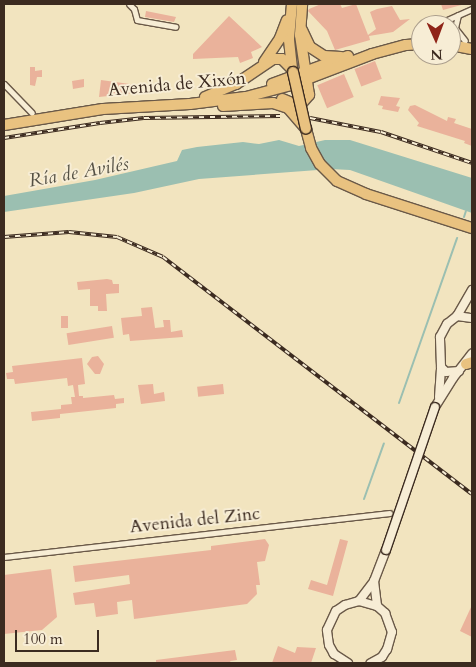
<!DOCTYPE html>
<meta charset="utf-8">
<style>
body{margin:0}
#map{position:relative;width:476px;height:667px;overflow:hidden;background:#f2e4bf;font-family:Cardo,serif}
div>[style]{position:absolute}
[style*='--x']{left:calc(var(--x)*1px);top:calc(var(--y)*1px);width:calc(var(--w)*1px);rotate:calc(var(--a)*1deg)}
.water>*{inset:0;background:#9bbfb1}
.stream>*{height:2px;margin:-1px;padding:0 1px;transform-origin:1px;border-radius:1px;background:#9bbfb1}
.building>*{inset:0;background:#eab29b;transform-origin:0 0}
.roads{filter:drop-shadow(1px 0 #6a5948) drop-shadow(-1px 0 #6a5948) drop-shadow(0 1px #6a5948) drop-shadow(0 -1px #6a5948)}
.street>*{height:5px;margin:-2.5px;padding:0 2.5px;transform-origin:2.5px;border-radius:2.5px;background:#f7edd5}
.secondary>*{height:8px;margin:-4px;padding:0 4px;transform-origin:4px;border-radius:4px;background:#f7edd5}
.highway>*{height:10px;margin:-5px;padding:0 5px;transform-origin:5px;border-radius:5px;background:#e9c280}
.rail>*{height:4px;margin-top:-2px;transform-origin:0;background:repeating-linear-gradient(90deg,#f7edd5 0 5.5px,#3c2b20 0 11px);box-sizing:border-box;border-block:1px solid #3c2b20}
.bridges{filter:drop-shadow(1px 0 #3c2b20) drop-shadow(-1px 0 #3c2b20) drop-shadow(0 1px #3c2b20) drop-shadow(0 -1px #3c2b20)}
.secondary-bridge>*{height:8px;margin:-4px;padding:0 4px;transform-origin:4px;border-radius:4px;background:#f7edd5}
.highway-bridge>*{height:10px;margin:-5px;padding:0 5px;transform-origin:5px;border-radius:5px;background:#e9c280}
span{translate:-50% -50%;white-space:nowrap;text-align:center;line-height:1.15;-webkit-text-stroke:4px #f7edd5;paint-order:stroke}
.street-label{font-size:18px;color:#3c2b20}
.water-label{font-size:19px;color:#545044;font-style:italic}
.frame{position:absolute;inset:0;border:5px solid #3c2b20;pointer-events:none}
.north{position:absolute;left:411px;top:15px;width:50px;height:50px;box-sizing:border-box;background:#f7edd5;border:1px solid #ac9f8d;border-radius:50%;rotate:178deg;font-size:14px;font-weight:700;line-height:20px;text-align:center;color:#3c2b20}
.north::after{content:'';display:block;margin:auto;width:18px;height:22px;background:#8f2418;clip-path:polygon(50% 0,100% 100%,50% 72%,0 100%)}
.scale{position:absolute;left:15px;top:630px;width:84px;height:22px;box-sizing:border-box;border:2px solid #3c2b20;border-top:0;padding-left:6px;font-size:15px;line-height:18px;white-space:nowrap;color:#3c2b20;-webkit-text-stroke:4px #f7edd5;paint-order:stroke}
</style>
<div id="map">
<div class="water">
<div style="clip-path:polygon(279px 140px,299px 146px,325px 140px,350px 140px,472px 178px,472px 213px,350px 170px,331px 169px,199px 179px,134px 193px,4px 212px,4px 196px,95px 180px,177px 161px,182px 150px,197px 147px,243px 142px,259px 144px)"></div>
</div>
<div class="stream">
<div style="--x:464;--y:217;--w:6;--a:-72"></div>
<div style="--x:399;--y:403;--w:175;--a:-70.6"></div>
<div style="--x:364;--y:499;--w:59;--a:-70.3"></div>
</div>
<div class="building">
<div style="clip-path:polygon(321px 4px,340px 4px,342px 8px,356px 4px,368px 35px,376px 29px,370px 12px,377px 9px,392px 6px,400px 20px,410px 19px,393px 32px,369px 36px,370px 40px,335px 50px,327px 31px,308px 11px,309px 9px)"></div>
<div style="clip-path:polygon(441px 4px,465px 4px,443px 10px)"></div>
<div style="clip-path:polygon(146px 11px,176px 17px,174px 22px,145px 17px)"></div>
<div style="clip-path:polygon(229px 16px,262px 47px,251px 52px,253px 58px,240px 63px,238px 57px,193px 59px,193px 54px)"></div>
<div style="left:375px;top:61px;width:19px;height:22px;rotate:69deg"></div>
<div style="clip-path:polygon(30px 67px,35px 67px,35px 71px,42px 70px,42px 77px,37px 77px,35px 86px,30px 85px)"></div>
<div style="left:344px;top:74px;width:25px;height:29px;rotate:67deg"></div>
<div style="clip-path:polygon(84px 79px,84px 87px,73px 89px,72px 81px)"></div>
<div style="clip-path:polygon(101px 80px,144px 86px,144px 92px,99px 97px)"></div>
<div style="clip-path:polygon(381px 96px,400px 98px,396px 106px,400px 107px,398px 112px,382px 109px,383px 106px,378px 105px)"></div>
<div style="clip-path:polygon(415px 105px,447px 121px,448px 117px,456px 119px,454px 123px,472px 129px,472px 146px,464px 143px,465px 141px,417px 126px,419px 123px,408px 110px,410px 106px)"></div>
<div style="clip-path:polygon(107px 279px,112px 280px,113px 284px,119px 284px,119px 293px,106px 294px,107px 311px,98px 311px,98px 306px,90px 306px,90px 289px,78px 290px,77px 282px)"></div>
<div style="clip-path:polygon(152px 307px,155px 328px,164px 327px,163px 320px,170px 320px,171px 332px,182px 330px,183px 337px,130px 341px,129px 334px,123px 335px,121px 318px,142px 316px,141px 308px)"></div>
<div style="left:61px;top:316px;width:7px;height:12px"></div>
<div style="left:112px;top:326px;width:12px;height:46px;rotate:81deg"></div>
<div style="clip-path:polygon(98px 356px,104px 364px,100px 374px,95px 374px,87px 364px,92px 357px)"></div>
<div style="clip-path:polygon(82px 358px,85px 384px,78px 385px,79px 396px,83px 396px,83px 398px,114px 395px,115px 399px,124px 398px,124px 403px,116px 404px,116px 408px,60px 414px,60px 418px,32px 421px,31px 412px,61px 409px,61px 405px,72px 404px,71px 397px,75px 397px,73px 385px,68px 386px,67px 378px,15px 384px,14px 379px,7px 379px,6px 373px,13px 372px,12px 366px)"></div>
<div style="clip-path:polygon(153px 384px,154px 394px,164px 392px,165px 401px,141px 404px,138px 385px)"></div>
<div style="left:223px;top:384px;width:10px;height:26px;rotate:84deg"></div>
<div style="clip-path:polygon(265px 539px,269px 545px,265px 561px,257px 562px,260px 585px,256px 585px,257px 594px,247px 604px,134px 619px,132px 600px,117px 602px,118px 614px,96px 617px,94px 603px,75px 605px,73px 593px,130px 584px,129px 575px,75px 582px,73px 566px,211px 550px,211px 546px)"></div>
<div style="clip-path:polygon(340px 539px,348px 541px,333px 596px,308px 589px,311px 580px,327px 585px)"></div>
<div style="clip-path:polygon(51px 569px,57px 617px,42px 630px,4px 634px,4px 575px)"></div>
<div style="clip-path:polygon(472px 605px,472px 637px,460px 631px)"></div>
<div style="clip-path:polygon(278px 646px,295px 653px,297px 647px,316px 648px,311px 663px,272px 663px)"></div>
<div style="clip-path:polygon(235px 650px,237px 660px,230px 661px,231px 663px,156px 663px,156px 660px)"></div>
</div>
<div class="roads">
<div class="street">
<div style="--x:129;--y:4;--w:7;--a:45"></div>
<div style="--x:134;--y:9;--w:11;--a:75"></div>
<div style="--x:137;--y:20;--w:39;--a:10"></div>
<div style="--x:458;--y:15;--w:13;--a:103"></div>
<div style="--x:455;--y:28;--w:16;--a:52"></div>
<div style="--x:433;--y:25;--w:3;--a:-90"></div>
<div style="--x:433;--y:22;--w:14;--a:-8"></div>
<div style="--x:447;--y:20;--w:27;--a:-24"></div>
<div style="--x:4;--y:84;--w:40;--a:46"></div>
<div style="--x:4;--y:557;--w:388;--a:-6.5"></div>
</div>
<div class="secondary">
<div style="--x:457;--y:316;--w:30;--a:-60"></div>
<div style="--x:459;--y:371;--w:13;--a:176"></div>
<div style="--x:446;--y:372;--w:7;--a:-135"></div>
<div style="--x:441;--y:367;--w:30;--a:-92"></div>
<div style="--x:440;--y:337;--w:15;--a:-62"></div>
<div style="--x:447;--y:324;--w:13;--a:-39"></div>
<div style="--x:457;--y:316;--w:15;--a:8"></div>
<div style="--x:439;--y:397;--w:30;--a:-86"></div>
<div style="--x:435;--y:407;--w:34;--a:-58"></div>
<div style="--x:453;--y:378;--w:31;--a:-52"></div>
<div style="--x:374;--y:581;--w:25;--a:83"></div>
<div style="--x:359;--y:601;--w:25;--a:-53"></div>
<div style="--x:374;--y:581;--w:33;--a:-69"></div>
<div style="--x:348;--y:663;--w:17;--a:-147"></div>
<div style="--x:334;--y:654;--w:10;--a:-119"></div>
<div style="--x:329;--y:645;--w:15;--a:-98"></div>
<div style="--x:327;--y:630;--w:21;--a:-65"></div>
<div style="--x:336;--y:611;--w:11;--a:-34"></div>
<div style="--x:345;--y:605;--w:15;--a:-16"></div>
<div style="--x:359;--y:601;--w:19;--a:16"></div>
<div style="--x:377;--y:606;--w:11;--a:41"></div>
<div style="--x:385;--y:613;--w:20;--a:70"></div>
<div style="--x:392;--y:632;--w:18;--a:106"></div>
<div style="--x:387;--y:649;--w:9;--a:122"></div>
<div style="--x:382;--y:657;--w:13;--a:151"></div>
</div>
<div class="highway">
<div style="--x:292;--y:4;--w:36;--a:95"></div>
<div style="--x:289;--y:40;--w:29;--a:84"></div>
<div style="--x:302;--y:30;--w:19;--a:65"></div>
<div style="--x:310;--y:47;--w:17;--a:33"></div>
<div style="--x:324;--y:56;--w:17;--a:3"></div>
<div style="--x:451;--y:45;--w:21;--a:11"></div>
<div style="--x:264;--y:62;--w:29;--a:-56"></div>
<div style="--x:280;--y:38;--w:19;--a:-69"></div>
<div style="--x:272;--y:84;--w:81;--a:-20.2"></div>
<div style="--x:205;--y:97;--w:34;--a:-23"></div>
<div style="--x:236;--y:84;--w:45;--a:-34"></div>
<div style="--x:273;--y:59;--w:9;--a:0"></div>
<div style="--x:282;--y:59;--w:14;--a:45"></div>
<div style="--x:282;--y:99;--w:11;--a:22"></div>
<div style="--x:292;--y:103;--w:10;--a:0"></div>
<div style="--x:302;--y:103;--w:11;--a:-49"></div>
<div style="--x:309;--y:95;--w:61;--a:-98.5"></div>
<div style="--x:300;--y:35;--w:31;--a:-86"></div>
<div style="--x:223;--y:106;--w:50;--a:-3.4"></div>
<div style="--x:273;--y:103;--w:16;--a:18"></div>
<div style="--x:288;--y:108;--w:28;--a:49"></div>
<div style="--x:306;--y:129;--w:20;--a:75"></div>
<div style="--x:311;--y:148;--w:18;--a:61"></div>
<div style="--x:320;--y:164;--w:24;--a:45"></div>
<div style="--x:337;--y:181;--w:32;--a:24"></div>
<div style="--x:366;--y:194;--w:111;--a:17.8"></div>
<div style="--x:4;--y:125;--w:100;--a:-9.2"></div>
<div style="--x:103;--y:109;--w:87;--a:-3.3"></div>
<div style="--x:190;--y:104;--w:56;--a:-7.1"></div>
<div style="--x:246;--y:97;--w:47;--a:-14.9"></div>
<div style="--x:291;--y:85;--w:87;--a:-20.9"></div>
<div style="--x:372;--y:54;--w:35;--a:-15"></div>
<div style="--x:406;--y:45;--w:15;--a:-4"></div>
<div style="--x:466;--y:364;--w:6;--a:-18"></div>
</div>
</div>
<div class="rail">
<div style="--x:310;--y:118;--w:72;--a:11.2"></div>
<div style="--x:381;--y:132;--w:96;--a:18.8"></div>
<div style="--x:4;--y:138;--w:97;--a:-8.9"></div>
<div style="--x:100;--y:123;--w:44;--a:-6.5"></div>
<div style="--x:144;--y:118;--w:136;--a:-0.8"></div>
<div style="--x:4;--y:237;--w:65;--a:-4.4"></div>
<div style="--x:69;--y:232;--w:48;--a:5.9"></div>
<div style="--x:117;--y:237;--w:50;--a:23.5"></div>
<div style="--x:163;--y:257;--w:389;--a:37.5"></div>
</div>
<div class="bridges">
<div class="secondary-bridge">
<div style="--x:386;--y:550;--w:151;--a:-71.1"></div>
</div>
<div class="highway-bridge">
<div style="--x:293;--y:72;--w:58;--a:77.2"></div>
</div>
</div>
<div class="street-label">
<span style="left:177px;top:85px;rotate:-5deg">Avenida de Xixón</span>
<span style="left:195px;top:521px;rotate:-6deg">Avenida del Zinc</span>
</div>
<div class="water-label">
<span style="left:79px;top:173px;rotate:-10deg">Ría de Avilés</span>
</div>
<div class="frame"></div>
<div class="north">N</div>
<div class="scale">100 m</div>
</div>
